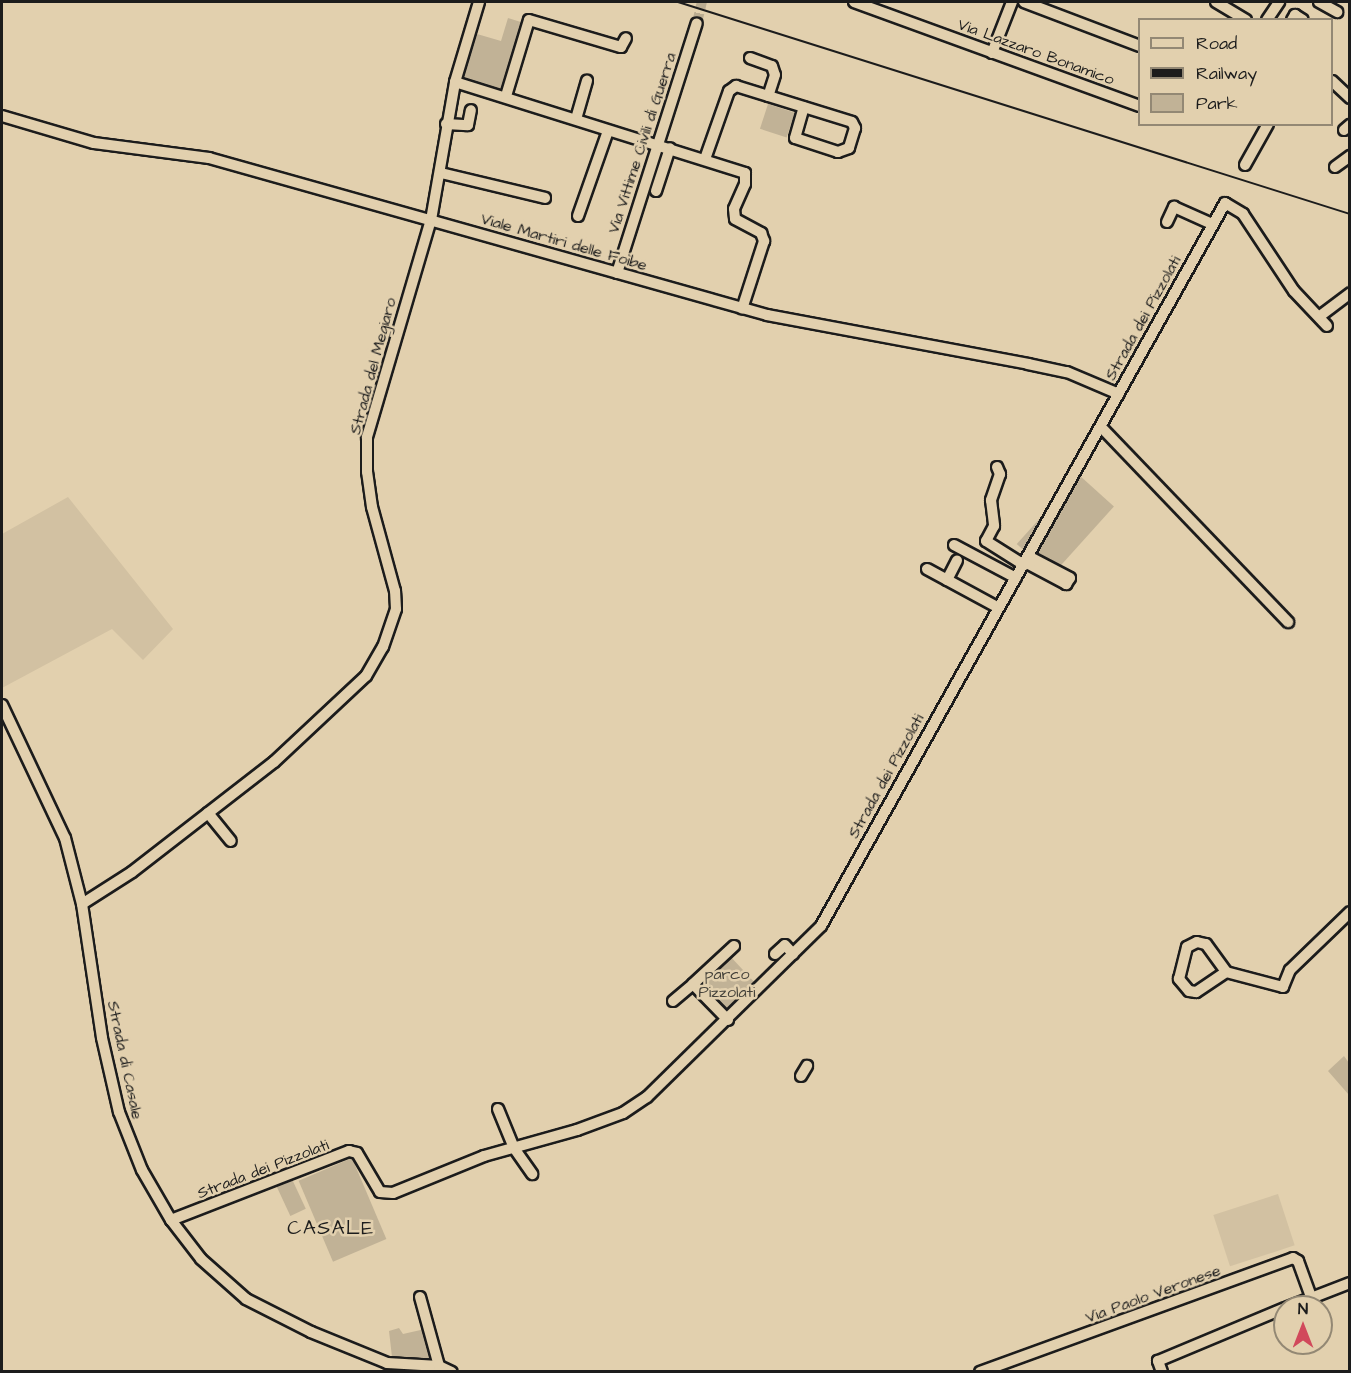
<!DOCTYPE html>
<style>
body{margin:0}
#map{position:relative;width:1351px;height:1373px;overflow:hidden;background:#e2d0ae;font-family:"Architects Daughter",sans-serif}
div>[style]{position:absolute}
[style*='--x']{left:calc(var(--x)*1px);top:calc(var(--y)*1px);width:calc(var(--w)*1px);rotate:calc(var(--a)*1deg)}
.built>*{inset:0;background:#d2c1a2;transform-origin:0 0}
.green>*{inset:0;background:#c1b296;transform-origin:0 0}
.minor-tunnel>*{height:10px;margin-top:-5px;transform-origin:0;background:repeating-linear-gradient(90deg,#baac91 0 10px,transparent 0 15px)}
.roads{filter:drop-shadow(2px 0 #1c1c1c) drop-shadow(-2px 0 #1c1c1c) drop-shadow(0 2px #1c1c1c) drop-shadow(0 -2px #1c1c1c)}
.minor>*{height:10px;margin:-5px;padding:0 5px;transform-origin:5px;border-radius:5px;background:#e2d0ae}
.rail>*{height:2px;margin:-1px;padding:0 1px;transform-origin:1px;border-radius:1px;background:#1c1c1c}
span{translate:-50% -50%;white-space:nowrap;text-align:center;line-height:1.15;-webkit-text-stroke:5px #e2d0ae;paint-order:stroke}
.street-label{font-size:16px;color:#1c1c1c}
.park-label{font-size:16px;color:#45423a}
.quarter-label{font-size:20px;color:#1c1c1c;letter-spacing:1.5px}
.frame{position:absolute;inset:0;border:3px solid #1c1c1c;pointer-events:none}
.legend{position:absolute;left:1138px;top:18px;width:195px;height:108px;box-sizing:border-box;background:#e2d0ae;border:2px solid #938874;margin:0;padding:8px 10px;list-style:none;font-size:18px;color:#1c1c1c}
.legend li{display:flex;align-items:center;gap:12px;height:30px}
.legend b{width:30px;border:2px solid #938874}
.north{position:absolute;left:1273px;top:1295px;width:60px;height:60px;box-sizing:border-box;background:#e2d0ae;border:2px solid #938874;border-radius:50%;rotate:0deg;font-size:16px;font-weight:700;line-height:24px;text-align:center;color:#1c1c1c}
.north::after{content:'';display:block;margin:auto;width:21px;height:27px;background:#d1495b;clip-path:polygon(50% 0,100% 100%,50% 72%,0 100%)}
</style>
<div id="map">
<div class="built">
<div style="clip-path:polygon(68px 497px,173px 629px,143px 660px,112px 629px,2px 688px,2px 534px)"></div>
<div style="left:1278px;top:1194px;width:54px;height:68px;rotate:72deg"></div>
</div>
<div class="green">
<div style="clip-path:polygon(508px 18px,524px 23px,503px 92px,463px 80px,477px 34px,501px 41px)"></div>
<div style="left:768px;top:104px;width:28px;height:26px;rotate:18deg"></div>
<div style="left:1079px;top:475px;width:47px;height:93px;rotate:42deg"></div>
<div style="left:729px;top:955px;width:40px;height:41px;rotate:47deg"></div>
<div style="clip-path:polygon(1344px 1056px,1349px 1063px,1349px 1095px,1328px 1071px)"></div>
<div style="left:352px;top:1158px;width:88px;height:58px;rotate:67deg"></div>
<div style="left:291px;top:1177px;width:35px;height:17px;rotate:65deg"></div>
<div style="clip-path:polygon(399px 1328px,403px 1334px,425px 1329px,433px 1362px,392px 1357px,389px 1331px)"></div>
</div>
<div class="minor-tunnel">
<div style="--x:697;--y:23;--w:22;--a:-77"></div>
</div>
<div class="roads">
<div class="minor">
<div style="--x:854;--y:2;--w:304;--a:20"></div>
<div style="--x:1024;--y:2;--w:124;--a:20.8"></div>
<div style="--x:1216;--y:2;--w:35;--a:31"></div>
<div style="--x:1319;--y:2;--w:21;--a:29"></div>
<div style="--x:1267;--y:20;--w:22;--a:-56"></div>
<div style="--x:1292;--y:20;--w:6;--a:-59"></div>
<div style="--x:1295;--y:15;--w:9;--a:32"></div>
<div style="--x:992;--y:53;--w:55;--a:-68.6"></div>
<div style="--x:750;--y:58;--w:23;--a:20"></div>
<div style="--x:772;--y:66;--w:9;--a:72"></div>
<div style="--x:775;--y:75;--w:22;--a:108"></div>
<div style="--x:1332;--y:81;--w:25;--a:43"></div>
<div style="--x:455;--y:82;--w:304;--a:17.4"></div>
<div style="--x:745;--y:173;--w:11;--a:90"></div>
<div style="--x:745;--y:184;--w:27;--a:114"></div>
<div style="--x:734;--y:209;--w:10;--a:84"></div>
<div style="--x:735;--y:219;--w:30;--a:28"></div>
<div style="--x:761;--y:233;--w:9;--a:69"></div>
<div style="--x:764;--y:241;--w:71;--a:107.9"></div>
<div style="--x:506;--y:96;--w:79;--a:-73.2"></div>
<div style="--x:529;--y:20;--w:96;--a:16.4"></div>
<div style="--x:621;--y:47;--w:10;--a:-61"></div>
<div style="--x:2;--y:116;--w:96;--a:16.4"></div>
<div style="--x:94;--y:143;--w:116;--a:7.4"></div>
<div style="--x:209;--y:158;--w:580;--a:15.71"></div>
<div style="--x:767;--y:315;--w:266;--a:10.6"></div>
<div style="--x:1028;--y:364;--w:40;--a:12"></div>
<div style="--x:1067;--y:372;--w:56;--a:22.9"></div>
<div style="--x:576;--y:119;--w:40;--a:-74"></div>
<div style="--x:446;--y:124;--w:22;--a:3"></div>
<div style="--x:468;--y:125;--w:15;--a:-79"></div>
<div style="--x:1344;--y:130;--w:8;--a:-40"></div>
<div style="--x:705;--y:159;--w:72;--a:-70.6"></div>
<div style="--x:729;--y:91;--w:9;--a:-36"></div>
<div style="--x:736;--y:86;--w:121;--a:17.2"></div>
<div style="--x:852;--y:122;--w:7;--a:63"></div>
<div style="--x:855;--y:128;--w:21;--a:107"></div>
<div style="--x:849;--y:148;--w:12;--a:160"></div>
<div style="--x:838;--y:152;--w:45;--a:-162"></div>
<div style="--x:795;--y:138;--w:32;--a:-74"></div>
<div style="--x:1245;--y:165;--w:47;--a:-60.7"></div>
<div style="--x:1335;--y:167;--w:19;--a:-36"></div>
<div style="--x:441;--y:173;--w:107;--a:13.5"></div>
<div style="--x:656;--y:191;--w:45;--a:-72"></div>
<div style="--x:578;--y:216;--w:90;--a:-70.6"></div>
<div style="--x:1167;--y:222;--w:17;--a:-65"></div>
<div style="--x:1174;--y:207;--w:42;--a:24.1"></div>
<div style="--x:617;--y:273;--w:262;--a:-72.3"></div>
<div style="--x:1320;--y:316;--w:38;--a:-37"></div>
<div style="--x:1102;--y:428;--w:269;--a:46.2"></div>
<div style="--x:997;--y:467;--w:8;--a:67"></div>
<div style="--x:1000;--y:474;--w:28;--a:109"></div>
<div style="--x:991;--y:500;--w:26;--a:83"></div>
<div style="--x:994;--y:526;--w:17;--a:118"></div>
<div style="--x:986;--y:541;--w:45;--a:32.3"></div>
<div style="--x:954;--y:545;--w:70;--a:28"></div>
<div style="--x:1025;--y:562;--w:47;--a:28.2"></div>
<div style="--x:1066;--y:584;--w:7;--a:-56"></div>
<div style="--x:1070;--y:578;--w:47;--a:-152.4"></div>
<div style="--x:927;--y:569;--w:80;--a:28.5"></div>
<div style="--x:947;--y:580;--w:22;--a:-63"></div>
<div style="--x:2;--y:705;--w:147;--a:64.7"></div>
<div style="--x:65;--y:838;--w:68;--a:75.6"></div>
<div style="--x:82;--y:904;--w:135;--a:81.5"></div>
<div style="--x:102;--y:1038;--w:76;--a:77.1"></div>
<div style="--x:119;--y:1112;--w:62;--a:68.4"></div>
<div style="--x:142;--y:1170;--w:58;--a:59.9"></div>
<div style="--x:171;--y:1220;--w:49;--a:52.4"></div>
<div style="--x:201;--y:1259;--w:60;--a:41.6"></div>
<div style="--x:246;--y:1299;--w:73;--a:26.9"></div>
<div style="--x:311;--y:1332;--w:82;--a:22.2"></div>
<div style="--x:387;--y:1363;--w:52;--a:3.3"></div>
<div style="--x:439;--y:1366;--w:14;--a:25"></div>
<div style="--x:208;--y:813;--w:36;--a:51"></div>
<div style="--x:82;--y:904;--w:59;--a:-32.6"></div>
<div style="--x:132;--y:872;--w:180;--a:-37.8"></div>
<div style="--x:274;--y:762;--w:126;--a:-43.1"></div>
<div style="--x:366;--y:676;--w:34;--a:-60"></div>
<div style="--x:383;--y:647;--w:40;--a:-71.1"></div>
<div style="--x:396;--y:609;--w:18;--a:-93"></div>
<div style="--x:395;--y:591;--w:87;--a:-105.3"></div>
<div style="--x:372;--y:507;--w:35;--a:-98"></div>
<div style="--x:367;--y:472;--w:35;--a:-90"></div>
<div style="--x:367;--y:437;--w:226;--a:-73.6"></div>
<div style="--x:431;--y:220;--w:140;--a:-80.1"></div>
<div style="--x:455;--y:82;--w:84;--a:-73.3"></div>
<div style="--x:1197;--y:942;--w:9;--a:13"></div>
<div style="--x:1206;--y:944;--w:34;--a:54"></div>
<div style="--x:1226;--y:972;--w:36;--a:146"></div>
<div style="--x:1196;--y:992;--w:7;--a:-172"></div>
<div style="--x:1189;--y:991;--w:16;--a:-130"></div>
<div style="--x:1179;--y:979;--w:33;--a:-76"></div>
<div style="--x:1187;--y:947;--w:11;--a:-27"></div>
<div style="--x:775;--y:954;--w:13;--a:-42"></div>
<div style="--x:785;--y:945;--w:12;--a:48"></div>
<div style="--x:1226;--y:972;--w:59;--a:14.7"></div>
<div style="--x:1283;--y:987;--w:18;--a:-68"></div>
<div style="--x:1290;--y:970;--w:83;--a:-44"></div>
<div style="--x:673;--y:1001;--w:26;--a:-40"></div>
<div style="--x:728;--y:1020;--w:50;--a:-134.2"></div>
<div style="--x:693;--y:984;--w:56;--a:-42.8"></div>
<div style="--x:801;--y:1076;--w:12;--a:-59"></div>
<div style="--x:498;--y:1109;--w:42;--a:67.7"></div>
<div style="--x:514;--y:1148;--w:32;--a:55"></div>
<div style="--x:171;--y:1220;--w:191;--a:-21.2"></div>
<div style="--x:349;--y:1151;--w:8;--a:14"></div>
<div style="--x:357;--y:1153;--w:45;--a:59.5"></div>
<div style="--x:380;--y:1192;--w:13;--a:4"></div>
<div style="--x:393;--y:1193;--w:98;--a:-22.1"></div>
<div style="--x:484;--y:1156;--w:97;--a:-15.6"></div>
<div style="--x:577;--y:1130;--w:49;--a:-20.3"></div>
<div style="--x:623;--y:1113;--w:29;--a:-34"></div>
<div style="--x:647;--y:1097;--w:244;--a:-44.5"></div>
<div style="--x:821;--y:926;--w:828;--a:-60.8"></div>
<div style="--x:1225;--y:203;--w:21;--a:31"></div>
<div style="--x:1243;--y:214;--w:92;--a:56.5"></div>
<div style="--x:1294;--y:291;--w:48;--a:46.7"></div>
<div style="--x:420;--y:1297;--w:72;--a:74.6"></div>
<div style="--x:1288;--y:1307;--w:66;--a:-21.2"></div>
<div style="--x:980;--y:1372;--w:333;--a:-20"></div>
<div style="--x:1293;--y:1258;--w:6;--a:31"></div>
<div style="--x:1298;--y:1261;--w:38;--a:70"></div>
<div style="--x:1162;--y:1372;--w:12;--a:-110"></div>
<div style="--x:1158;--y:1361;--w:138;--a:-22.7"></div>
</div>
</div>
<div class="rail">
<div style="--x:678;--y:2;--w:705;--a:17.51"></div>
</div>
<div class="street-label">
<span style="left:1036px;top:52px;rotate:20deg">Via Lazzaro Bonamico</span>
<span style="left:642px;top:143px;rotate:-72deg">Via Vittime Civili di Guerra</span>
<span style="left:564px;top:242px;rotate:16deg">Viale Martiri delle Foibe</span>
<span style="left:1143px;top:318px;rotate:-61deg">Strada dei Pizzolati</span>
<span style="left:373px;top:366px;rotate:-75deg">Strada del Megiaro</span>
<span style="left:886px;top:776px;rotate:-61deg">Strada dei Pizzolati</span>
<span style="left:125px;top:1060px;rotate:78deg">Strada di Casale</span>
<span style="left:263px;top:1169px;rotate:-21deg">Strada dei Pizzolati</span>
<span style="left:1153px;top:1294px;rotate:-20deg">Via Paolo Veronese</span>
</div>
<div class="park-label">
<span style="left:727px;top:983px">parco<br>Pizzolati</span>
</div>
<div class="quarter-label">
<span style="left:331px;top:1228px">CASALE</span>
</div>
<div class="frame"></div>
<ul class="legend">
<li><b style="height:8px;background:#e2d0ae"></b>Road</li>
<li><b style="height:8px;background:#1c1c1c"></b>Railway</li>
<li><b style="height:16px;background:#c1b296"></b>Park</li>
</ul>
<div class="north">N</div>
</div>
